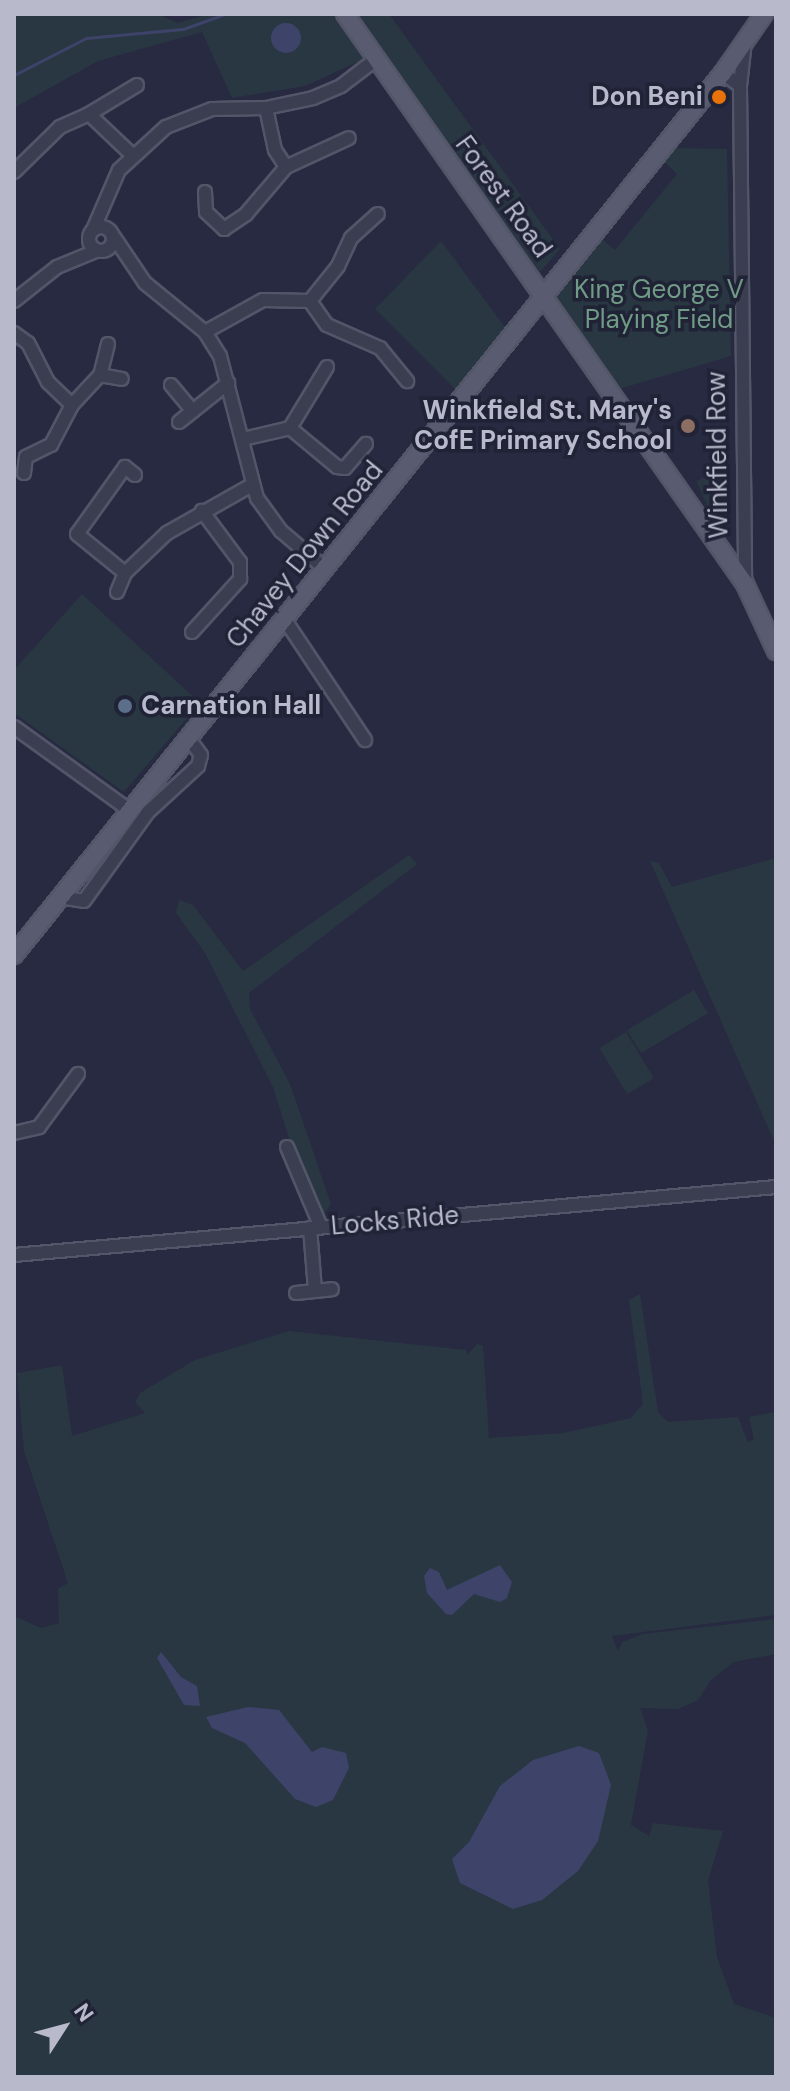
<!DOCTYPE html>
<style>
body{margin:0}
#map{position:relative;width:790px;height:2091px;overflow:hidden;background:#272a41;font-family:"DM Sans",sans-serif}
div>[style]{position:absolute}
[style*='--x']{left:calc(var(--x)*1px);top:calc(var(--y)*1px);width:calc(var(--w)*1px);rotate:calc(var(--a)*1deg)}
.green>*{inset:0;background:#293742;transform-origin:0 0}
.water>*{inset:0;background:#3e4369}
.round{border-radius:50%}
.stream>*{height:3px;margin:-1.5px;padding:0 1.5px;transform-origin:1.5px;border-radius:1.5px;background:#3e4369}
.roads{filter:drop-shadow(2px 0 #535568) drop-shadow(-2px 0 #535568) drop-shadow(0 2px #535568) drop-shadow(0 -2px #535568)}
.minor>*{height:12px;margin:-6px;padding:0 6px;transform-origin:6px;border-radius:6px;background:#3b3e50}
.minor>.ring{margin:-6px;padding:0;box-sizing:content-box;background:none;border:12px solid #3b3e50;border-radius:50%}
.major>*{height:16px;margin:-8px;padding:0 8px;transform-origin:8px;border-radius:8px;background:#595c70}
.dots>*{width:22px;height:22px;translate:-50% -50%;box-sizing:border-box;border:4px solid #202236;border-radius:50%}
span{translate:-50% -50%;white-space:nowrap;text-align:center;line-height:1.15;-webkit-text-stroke:7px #202236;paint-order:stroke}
.poi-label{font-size:26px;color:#b8bacb;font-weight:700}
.right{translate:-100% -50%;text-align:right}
.left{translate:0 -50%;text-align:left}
.street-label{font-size:26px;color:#b8bacb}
.park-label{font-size:26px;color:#709b86}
.frame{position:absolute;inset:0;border:16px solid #b8bacb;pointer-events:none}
.north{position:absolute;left:24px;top:1987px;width:80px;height:80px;-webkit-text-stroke:6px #202236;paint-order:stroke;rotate:54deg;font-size:22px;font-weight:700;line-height:32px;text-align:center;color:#b8bacb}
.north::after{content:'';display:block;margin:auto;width:28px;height:36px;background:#b8bacb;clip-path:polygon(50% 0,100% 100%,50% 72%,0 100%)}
</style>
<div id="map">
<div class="green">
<div style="clip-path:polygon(14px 14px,157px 14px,178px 23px,208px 14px,337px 14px,364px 59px,305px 86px,232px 98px,202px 32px,98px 61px,14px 108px)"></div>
<div style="clip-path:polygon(355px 14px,389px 14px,560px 249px,540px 272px)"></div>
<div style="clip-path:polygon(671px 148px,727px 149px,731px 356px,619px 389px,553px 294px,598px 236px,615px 250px,677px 174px,661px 159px)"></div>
<div style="clip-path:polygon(441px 241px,507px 330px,455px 389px,375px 309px)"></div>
<div style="left:710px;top:475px;width:32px;height:15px;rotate:66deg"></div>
<div style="clip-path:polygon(82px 594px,200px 703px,124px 792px,14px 713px,14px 670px)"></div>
<div style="clip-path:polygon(409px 855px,417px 864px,249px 993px,250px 1009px,290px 1084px,331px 1204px,322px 1217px,311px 1208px,273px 1087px,205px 953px,176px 913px,179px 900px,193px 905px,243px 971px)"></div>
<div style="clip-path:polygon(776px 858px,776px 1145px,650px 861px,659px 863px,672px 887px)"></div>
<div style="left:694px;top:990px;width:27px;height:78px;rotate:59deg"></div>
<div style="left:626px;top:1032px;width:54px;height:31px;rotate:59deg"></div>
<div style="clip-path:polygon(640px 1294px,658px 1412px,668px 1422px,738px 1417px,748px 1442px,754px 1439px,749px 1417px,776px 1412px,776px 1615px,612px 1636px,618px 1651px,622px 1642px,643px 1634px,776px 1619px,776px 1654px,734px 1662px,711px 1680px,698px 1700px,678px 1709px,640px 1708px,648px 1730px,631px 1825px,649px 1836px,653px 1823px,723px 1831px,708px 1881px,717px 1957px,734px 2004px,776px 2018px,776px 2077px,14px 2077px,14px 1616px,41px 1628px,59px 1623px,58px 1589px,68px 1583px,24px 1451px,17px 1373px,62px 1365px,72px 1436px,145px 1413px,135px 1402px,140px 1393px,195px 1360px,289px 1331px,466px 1350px,467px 1355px,477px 1344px,483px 1346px,489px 1438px,563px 1433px,631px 1418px,643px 1404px,629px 1300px)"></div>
</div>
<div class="water">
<div class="round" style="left:271px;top:23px;width:30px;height:30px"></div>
<div style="clip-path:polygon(500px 1565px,512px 1582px,507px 1598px,500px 1602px,474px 1594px,452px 1615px,446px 1614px,427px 1593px,424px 1576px,430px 1568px,439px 1572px,447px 1590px)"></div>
<div style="clip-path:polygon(161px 1652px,181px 1677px,197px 1686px,200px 1706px,184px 1705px,157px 1658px)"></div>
<div style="clip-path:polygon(248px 1707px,279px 1710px,312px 1752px,322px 1747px,346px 1753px,349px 1768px,333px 1800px,316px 1807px,295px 1799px,245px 1743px,212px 1728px,206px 1717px)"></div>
<div style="clip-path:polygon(579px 1746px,599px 1753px,611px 1785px,598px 1841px,578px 1871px,542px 1900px,513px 1909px,460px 1883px,452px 1859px,469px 1842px,500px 1786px,533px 1760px)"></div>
</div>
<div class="stream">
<div style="--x:14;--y:75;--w:81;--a:-27.2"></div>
<div style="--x:86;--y:38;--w:97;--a:-5.3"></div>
<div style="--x:183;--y:29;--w:45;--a:-19.7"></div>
</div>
<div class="roads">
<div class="minor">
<div style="--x:723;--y:73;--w:21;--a:37"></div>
<div style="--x:740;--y:86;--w:498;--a:89.4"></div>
<div style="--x:740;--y:86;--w:45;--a:-83.7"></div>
<div style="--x:266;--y:108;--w:43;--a:77.9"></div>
<div style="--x:275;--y:150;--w:20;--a:57"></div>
<div style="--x:89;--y:114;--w:56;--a:-31.1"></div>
<div style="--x:14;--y:172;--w:64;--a:-44.4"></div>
<div style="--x:60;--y:127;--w:32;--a:-24"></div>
<div style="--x:89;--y:114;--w:59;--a:43.6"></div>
<div style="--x:205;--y:192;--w:20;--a:87"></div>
<div style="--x:206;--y:212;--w:25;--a:43"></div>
<div style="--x:224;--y:229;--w:27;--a:-34"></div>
<div style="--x:246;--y:214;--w:62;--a:-49.6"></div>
<div style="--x:286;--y:167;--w:69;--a:-24.7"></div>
<div class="ring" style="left:89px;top:227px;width:12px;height:12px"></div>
<div style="--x:93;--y:230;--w:65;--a:-66.6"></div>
<div style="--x:119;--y:170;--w:64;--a:-42.5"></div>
<div style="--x:166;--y:127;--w:49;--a:-21.4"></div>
<div style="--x:212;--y:109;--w:54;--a:-1.1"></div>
<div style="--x:266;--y:108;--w:48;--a:-12"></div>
<div style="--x:313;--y:98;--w:30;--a:-23"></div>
<div style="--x:341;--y:86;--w:43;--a:-37.4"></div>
<div style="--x:114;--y:237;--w:55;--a:56"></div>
<div style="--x:145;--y:283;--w:77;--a:39.2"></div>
<div style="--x:205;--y:332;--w:28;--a:58"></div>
<div style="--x:220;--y:356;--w:147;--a:75.4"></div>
<div style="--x:257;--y:498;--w:41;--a:54"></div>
<div style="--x:281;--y:531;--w:57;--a:40.7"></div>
<div style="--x:14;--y:301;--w:55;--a:-38.3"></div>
<div style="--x:57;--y:267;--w:42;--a:-22.3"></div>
<div style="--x:310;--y:301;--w:45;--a:-51.3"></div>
<div style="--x:338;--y:266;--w:31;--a:-65"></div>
<div style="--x:351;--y:238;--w:36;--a:-42"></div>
<div style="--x:205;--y:332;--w:66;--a:-28.9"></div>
<div style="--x:263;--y:300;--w:47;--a:1.2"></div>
<div style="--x:310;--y:301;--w:29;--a:55"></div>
<div style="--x:327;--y:325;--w:58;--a:23.5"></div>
<div style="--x:380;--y:348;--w:43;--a:50.7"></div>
<div style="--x:14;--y:333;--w:17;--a:36"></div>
<div style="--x:28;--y:343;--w:44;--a:62.9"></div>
<div style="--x:48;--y:382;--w:33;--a:44"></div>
<div style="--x:108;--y:344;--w:32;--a:104"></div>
<div style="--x:100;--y:375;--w:22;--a:10"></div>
<div style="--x:327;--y:367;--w:71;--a:121.2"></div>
<div style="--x:290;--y:428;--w:61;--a:39.7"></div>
<div style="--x:337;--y:467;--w:8;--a:7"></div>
<div style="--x:345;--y:468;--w:32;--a:-49"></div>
<div style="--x:171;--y:385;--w:34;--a:50"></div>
<div style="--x:179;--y:422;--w:63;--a:-38.5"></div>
<div style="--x:243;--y:439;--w:48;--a:-13.2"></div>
<div style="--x:24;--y:473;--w:16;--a:-83"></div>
<div style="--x:26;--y:457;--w:28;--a:-26"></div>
<div style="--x:51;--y:445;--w:45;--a:-62.3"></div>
<div style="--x:72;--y:405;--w:41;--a:-47"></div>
<div style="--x:135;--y:475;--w:13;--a:-141"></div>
<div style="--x:125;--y:467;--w:82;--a:125.6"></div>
<div style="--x:77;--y:534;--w:62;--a:39.1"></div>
<div style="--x:125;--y:573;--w:58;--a:-43.6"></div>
<div style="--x:167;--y:533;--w:98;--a:-29.5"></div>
<div style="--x:117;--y:592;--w:21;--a:-67"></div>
<div style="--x:283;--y:617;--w:148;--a:56.3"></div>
<div style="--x:192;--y:632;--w:72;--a:-47.8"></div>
<div style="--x:240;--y:579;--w:17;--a:-90"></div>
<div style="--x:240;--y:562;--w:64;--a:-126.7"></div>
<div style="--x:14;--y:727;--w:142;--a:35.8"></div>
<div style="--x:59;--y:897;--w:25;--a:9"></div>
<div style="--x:84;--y:901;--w:110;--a:-54.3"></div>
<div style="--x:148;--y:812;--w:68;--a:-42.6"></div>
<div style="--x:198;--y:766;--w:11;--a:-75"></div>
<div style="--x:201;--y:755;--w:21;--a:-127"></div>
<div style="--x:14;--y:1133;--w:26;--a:-13"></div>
<div style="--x:39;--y:1127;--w:66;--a:-53.7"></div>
<div style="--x:287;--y:1147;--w:87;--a:67"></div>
<div style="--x:310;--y:1228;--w:62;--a:85.4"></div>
<div style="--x:14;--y:1255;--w:765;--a:-5.1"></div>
<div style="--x:296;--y:1293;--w:36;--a:-6"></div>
</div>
<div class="major">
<div style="--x:345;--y:14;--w:696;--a:54.94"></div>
<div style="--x:745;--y:584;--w:74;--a:65.2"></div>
<div style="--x:14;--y:955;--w:1132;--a:-51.21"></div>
<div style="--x:723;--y:73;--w:72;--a:-55.2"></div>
</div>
</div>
<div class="dots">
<div style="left:719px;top:97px;background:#e8710a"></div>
<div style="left:688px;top:426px;background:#8d6e63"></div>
<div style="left:125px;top:706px;background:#5c6f8a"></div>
</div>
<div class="poi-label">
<span class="right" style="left:703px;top:97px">Don Beni</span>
<span class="right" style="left:672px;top:426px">Winkfield St. Mary's<br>CofE Primary School</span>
<span class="left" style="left:141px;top:706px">Carnation Hall</span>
</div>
<div class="street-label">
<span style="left:503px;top:197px;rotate:54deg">Forest Road</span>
<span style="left:718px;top:455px;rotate:-91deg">Winkfield Row</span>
<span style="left:305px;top:555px;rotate:-51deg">Chavey Down Road</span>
<span style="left:395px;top:1221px;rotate:-5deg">Locks Ride</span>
</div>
<div class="park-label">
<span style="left:659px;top:305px">King George V<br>Playing Field</span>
</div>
<div class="frame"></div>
<div class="north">N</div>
</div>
